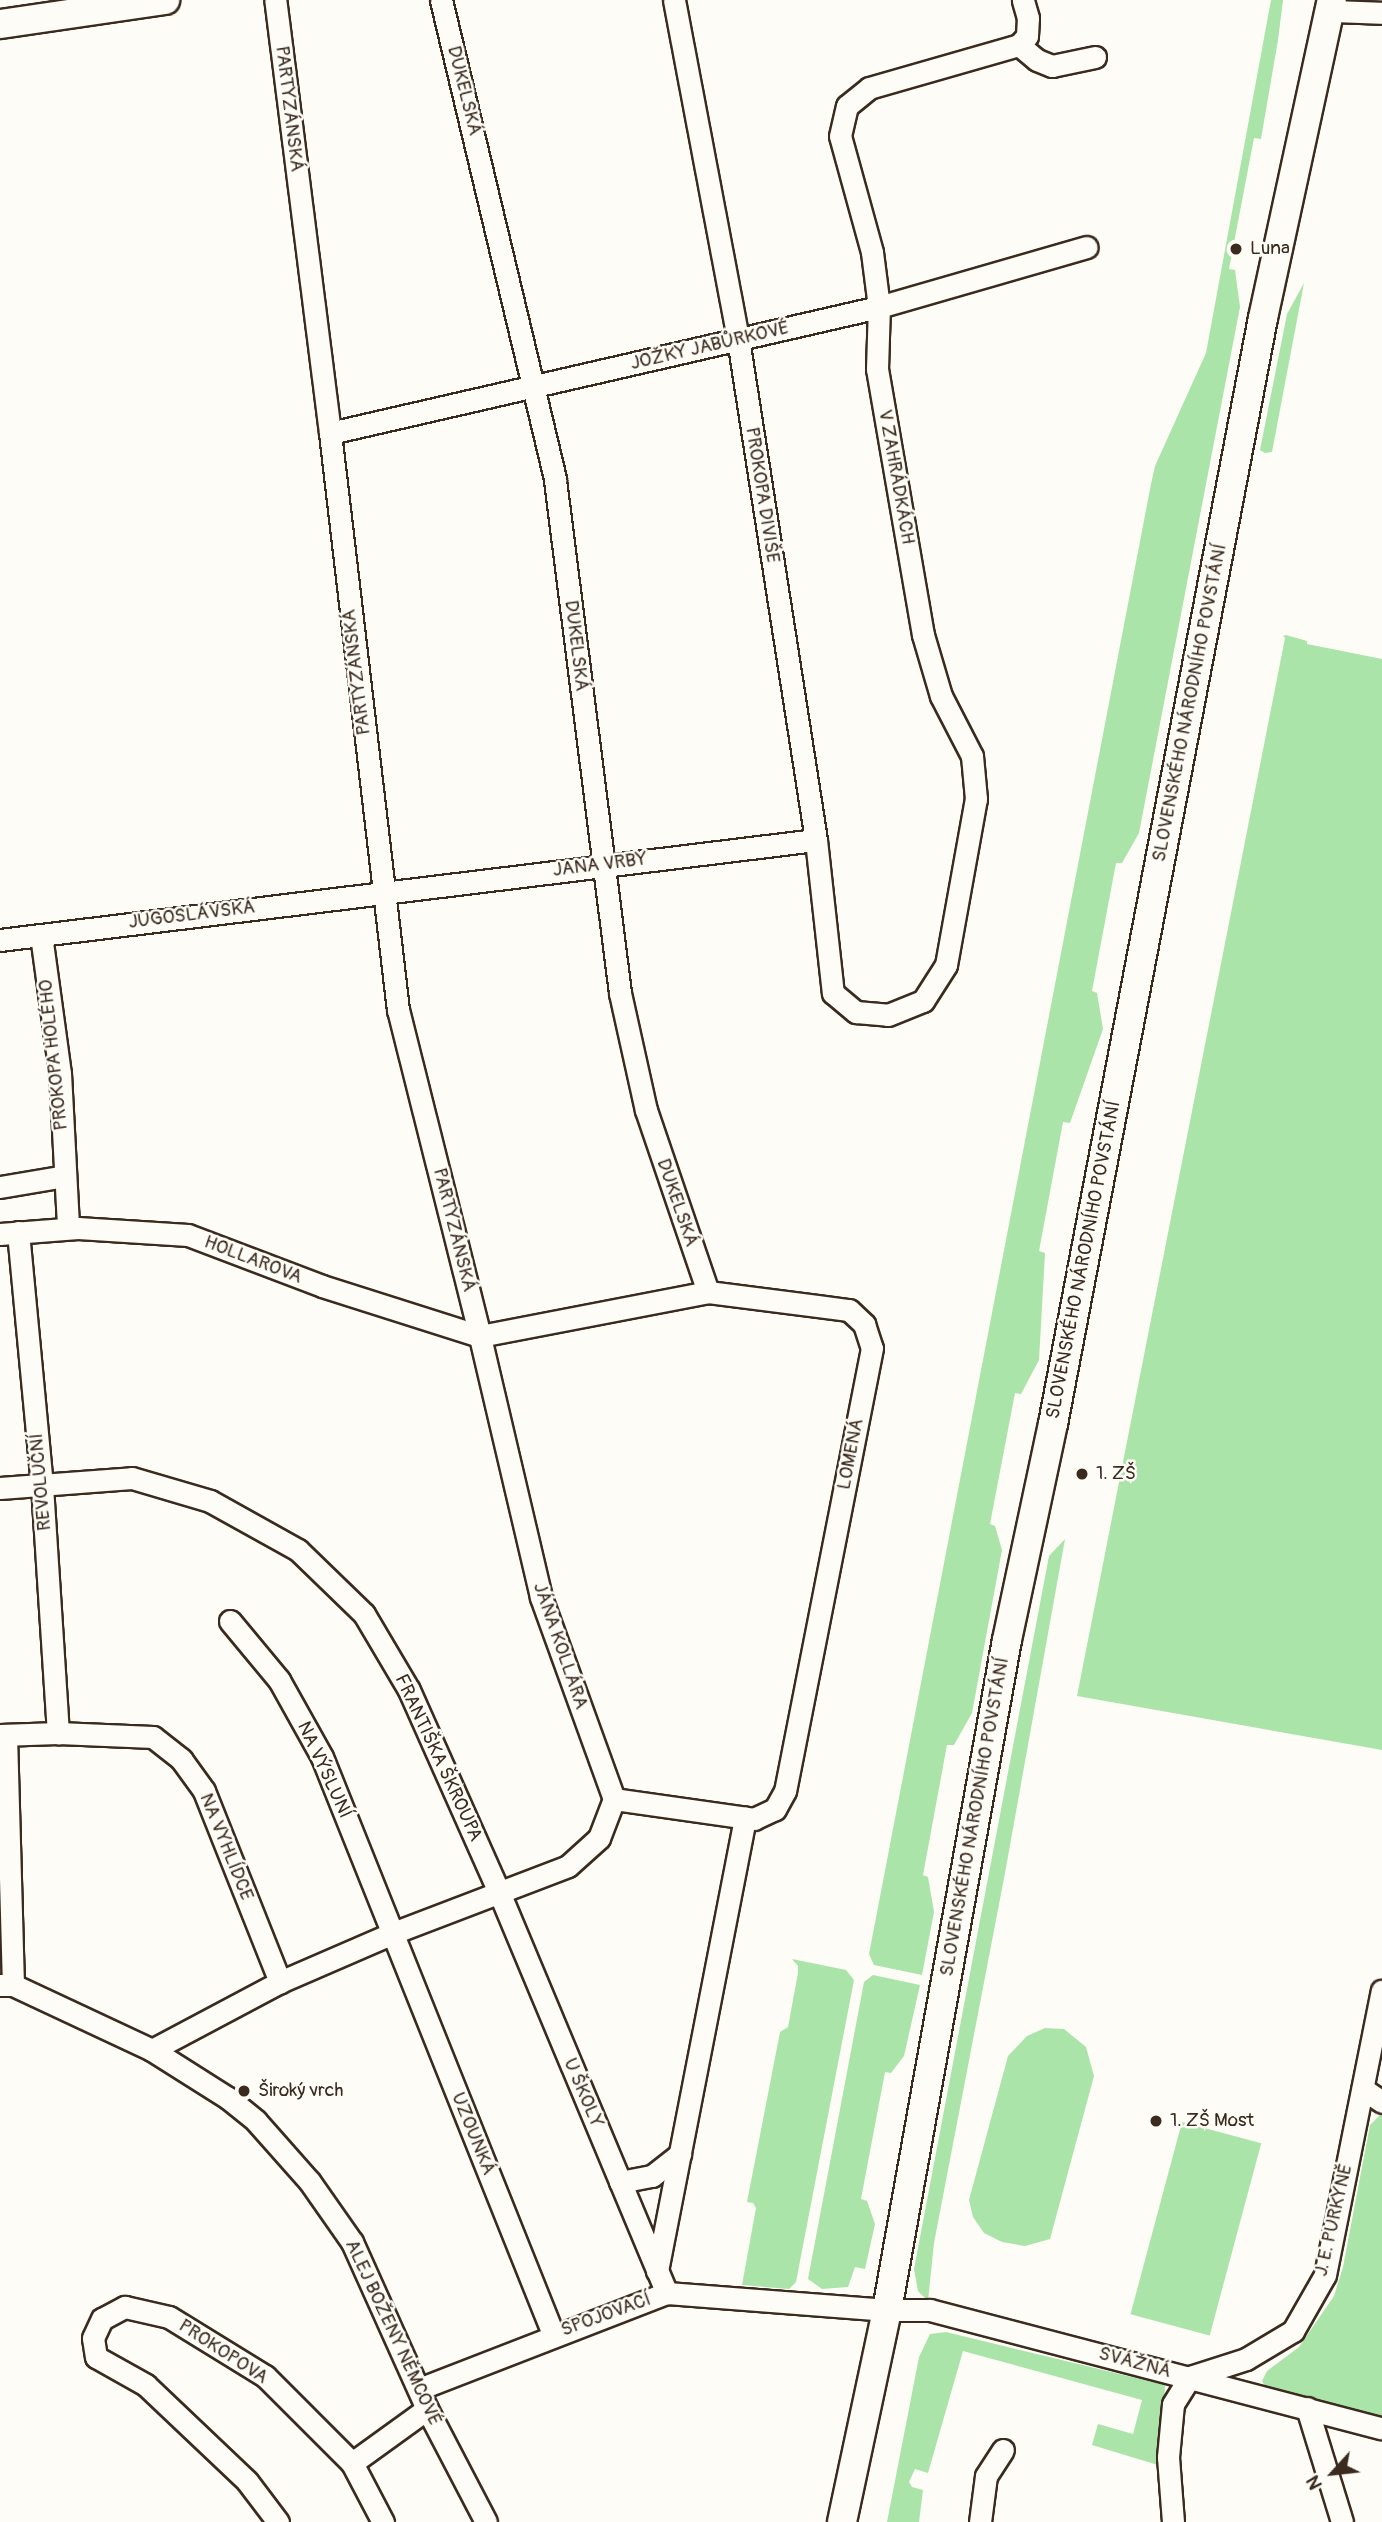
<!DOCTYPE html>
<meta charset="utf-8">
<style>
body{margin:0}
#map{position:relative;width:1382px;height:2522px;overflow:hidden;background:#fdfcf7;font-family:Pangolin,sans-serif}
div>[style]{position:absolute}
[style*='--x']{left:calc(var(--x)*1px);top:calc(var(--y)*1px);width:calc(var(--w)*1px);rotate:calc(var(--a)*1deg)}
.green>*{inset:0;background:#aae4a9;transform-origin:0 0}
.roads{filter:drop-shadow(2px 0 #3b2a1e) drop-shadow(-2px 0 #3b2a1e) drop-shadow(0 2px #3b2a1e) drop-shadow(0 -2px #3b2a1e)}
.minor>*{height:21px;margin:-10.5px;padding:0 10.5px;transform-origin:10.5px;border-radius:10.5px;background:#fdfcf7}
.tertiary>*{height:28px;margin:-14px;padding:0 14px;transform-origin:14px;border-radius:14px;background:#fdfcf7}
.dots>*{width:19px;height:19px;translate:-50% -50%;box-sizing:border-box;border:4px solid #fdfcf7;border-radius:50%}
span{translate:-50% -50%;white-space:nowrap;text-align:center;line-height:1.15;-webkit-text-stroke:5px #fdfcf7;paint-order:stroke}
.street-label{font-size:19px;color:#3b2a1e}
.poi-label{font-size:19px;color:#3b2a1e}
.left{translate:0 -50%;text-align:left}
.north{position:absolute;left:1298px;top:2438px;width:70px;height:70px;-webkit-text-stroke:5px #fdfcf7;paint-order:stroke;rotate:243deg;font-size:19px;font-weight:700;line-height:28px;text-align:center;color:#3b2a1e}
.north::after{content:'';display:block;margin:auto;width:24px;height:32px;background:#3b2a1e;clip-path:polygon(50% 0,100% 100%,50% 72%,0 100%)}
</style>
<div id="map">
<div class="green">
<div style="clip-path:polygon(1271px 0,1283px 0,1278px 40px,1261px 139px,1254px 138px,1229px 269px,1235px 270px,1240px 307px,1139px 833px,1122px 863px,1116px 863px,1092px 991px,1097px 993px,1103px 1029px,1070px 1123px,1063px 1122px,1039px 1251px,1045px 1253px,1039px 1360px,1021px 1394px,1015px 1393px,990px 1524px,995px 1526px,1002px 1550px,972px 1713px,954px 1745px,947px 1745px,923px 1875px,928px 1877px,934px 1912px,922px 1975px,874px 1965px,869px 1954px,1151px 484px,1155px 466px,1206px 353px)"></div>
<div style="clip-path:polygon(1304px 283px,1272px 452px,1265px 453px,1260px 450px,1287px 314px)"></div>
<div style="clip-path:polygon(1286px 635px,1307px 641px,1307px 644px,1382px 659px,1382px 1750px,1077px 1696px,1285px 638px,1283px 636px)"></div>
<div style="clip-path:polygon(1065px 1539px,1005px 1873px,934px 2243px,928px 2301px,918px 2291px,914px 2269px,1049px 1556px)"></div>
<div style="clip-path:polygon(792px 1959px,846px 1970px,854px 1980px,796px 2282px,789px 2289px,742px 2285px,756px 2208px,753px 2203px,747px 2202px,780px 2032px,788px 2027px,798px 1973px,798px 1966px)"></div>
<div style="clip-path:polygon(873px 1975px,920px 1985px,904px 2056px,891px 2073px,885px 2072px,861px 2199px,867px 2201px,875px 2224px,865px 2269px,855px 2267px,848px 2287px,822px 2289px,808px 2279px,864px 1982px)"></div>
<div style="clip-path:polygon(1045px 2028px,1064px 2029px,1086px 2047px,1094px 2076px,1050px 2239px,1025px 2246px,1002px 2242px,984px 2233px,973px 2217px,969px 2200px,1008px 2056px,1027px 2036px)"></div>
<div style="clip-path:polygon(1381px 2114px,1382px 2115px,1382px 2419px,1266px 2388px,1262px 2381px,1267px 2371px,1299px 2347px,1334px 2296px,1343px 2267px,1370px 2125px)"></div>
<div style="left:1182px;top:2122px;width:82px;height:199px;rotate:15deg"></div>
<div style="clip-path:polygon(946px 2332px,1165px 2385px,1161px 2466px,1092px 2445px,1098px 2424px,1133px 2434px,1142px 2400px,963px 2351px,928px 2473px,915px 2469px,909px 2482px,912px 2487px,923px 2490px,919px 2522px,887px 2522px,919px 2357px,930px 2334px)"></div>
</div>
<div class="roads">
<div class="minor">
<div style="--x:441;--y:0;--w:493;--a:76.6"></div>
<div style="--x:555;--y:480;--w:517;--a:82.78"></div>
<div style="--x:620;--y:993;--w:120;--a:77.5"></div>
<div style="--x:646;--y:1110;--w:192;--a:71.2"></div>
<div style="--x:674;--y:0;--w:345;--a:79.3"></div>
<div style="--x:738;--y:339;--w:507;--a:81.15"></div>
<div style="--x:816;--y:840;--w:154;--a:83.7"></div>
<div style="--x:833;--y:993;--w:30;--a:40"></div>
<div style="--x:856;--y:1012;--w:32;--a:5"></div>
<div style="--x:888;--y:1015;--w:38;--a:-22"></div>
<div style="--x:923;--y:1001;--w:43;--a:-57.4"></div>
<div style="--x:946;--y:965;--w:169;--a:-79.8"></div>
<div style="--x:976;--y:799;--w:43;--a:-95.3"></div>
<div style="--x:972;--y:756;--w:68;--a:-117.3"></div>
<div style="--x:941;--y:696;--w:64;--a:-106.4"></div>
<div style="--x:923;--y:635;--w:270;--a:-99.8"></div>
<div style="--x:877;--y:369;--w:62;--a:-88.2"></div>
<div style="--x:879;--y:307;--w:55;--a:-97.3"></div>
<div style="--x:872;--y:252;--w:120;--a:-105.4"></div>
<div style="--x:840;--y:136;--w:31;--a:-77"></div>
<div style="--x:847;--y:106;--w:28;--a:-39"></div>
<div style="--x:869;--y:88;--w:156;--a:-16"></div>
<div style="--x:1019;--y:45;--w:23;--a:40"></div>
<div style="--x:1037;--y:60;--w:16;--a:22"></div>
<div style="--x:1052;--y:66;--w:44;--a:-11.8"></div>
<div style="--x:1331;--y:11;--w:51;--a:2.2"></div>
<div style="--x:1019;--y:45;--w:12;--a:-48"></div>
<div style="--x:1027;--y:36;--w:18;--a:-87"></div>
<div style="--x:1028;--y:18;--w:19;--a:-106"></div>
<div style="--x:330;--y:433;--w:563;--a:-12.93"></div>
<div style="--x:879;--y:307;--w:216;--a:-16.1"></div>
<div style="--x:41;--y:935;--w:139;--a:82.2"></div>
<div style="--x:60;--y:1073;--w:155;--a:87"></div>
<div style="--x:0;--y:940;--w:822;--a:-6.99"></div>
<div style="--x:0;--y:1187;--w:66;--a:-9.6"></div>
<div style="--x:18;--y:1232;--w:255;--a:84.6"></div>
<div style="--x:42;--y:1486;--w:248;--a:86.3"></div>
<div style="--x:0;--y:1234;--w:78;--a:-4.4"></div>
<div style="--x:78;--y:1228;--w:110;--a:3.6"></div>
<div style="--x:188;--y:1235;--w:143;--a:20.8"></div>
<div style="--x:322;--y:1286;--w:166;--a:17.6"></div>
<div style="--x:480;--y:1336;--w:232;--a:-10.9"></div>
<div style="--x:708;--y:1292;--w:142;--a:7.3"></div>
<div style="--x:849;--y:1310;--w:21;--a:43"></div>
<div style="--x:864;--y:1324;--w:25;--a:72"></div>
<div style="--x:872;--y:1348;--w:451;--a:101.1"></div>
<div style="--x:785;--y:1791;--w:21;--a:119"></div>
<div style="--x:775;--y:1809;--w:23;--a:155"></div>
<div style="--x:754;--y:1819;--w:141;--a:-171.9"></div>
<div style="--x:0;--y:1488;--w:132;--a:-4.3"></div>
<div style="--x:132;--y:1478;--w:81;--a:16.4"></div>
<div style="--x:210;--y:1501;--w:101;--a:29.1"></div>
<div style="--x:298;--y:1550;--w:92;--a:44.1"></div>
<div style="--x:364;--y:1614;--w:88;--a:59.4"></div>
<div style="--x:409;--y:1690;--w:221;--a:66"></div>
<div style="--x:499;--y:1892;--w:435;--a:67.3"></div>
<div style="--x:230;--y:1621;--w:77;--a:50.3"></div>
<div style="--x:279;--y:1680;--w:88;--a:60.8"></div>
<div style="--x:322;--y:1757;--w:622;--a:68.18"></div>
<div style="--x:0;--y:1735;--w:58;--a:-2"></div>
<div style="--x:58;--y:1733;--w:95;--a:2.4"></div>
<div style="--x:153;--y:1737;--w:36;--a:38"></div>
<div style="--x:181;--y:1759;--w:39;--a:54"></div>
<div style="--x:204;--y:1791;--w:206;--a:68.3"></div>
<div style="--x:6;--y:1735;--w:250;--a:88.4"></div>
<div style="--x:0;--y:1985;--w:13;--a:0"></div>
<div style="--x:13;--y:1985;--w:153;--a:25.1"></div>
<div style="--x:152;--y:2050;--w:90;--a:32.3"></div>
<div style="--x:228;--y:2098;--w:36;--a:39"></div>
<div style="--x:256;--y:2121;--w:81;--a:48.5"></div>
<div style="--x:310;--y:2182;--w:73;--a:55"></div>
<div style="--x:352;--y:2242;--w:183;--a:65.8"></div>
<div style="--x:427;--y:2409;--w:127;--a:62.4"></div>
<div style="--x:152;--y:2050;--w:145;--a:-28"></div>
<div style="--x:280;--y:1982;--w:123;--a:-23.4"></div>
<div style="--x:393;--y:1933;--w:187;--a:-20.9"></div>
<div style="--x:568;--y:1866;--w:42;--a:-42.1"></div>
<div style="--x:599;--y:1838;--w:42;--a:-69"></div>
<div style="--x:614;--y:1799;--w:215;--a:-109.9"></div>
<div style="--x:541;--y:1597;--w:268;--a:-103.2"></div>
<div style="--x:480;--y:1336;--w:336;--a:-104.1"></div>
<div style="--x:398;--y:1010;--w:581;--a:-96.72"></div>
<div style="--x:330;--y:433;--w:436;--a:-97.2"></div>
<div style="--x:1363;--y:2089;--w:23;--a:34"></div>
<div style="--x:620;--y:2182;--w:33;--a:-11"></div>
<div style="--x:652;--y:2176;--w:36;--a:-38"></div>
<div style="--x:657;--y:2271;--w:462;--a:-79"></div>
<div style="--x:1190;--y:2377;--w:59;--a:-17.8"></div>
<div style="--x:1246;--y:2359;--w:55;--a:-30.8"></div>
<div style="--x:1293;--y:2331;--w:64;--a:-60.3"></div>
<div style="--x:1325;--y:2275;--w:290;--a:-78.7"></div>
<div style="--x:419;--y:2389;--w:266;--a:-21.2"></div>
<div style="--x:667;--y:2293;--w:221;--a:4.4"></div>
<div style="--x:887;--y:2310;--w:43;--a:0"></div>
<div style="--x:930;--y:2310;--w:467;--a:14.7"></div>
<div style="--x:1307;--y:2408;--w:119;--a:72.9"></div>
<div style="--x:352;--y:2463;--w:92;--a:-35.8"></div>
<div style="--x:278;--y:2522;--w:51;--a:-127.1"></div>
<div style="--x:247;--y:2481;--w:139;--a:-136.5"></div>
<div style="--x:146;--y:2385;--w:57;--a:-150.8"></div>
<div style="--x:96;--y:2357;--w:19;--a:-99"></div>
<div style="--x:93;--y:2338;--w:21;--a:-65"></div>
<div style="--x:102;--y:2319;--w:26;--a:-28"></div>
<div style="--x:125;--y:2307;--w:45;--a:12.8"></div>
<div style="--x:169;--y:2317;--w:113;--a:31.6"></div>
<div style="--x:265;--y:2376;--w:123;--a:45"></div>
<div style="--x:352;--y:2463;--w:67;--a:62.3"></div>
<div style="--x:980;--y:2522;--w:46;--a:-82.6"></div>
<div style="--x:986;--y:2476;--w:31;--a:-57"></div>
<div style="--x:1173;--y:2522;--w:65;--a:-94.4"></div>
<div style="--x:1168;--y:2457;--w:53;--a:-84.6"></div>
<div style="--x:1173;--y:2404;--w:32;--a:-58"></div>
</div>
<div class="tertiary">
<div style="--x:0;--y:24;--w:167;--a:-8.3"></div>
<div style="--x:842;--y:2522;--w:217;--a:-78"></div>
<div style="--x:887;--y:2310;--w:681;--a:-79.85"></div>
<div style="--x:1007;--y:1640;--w:221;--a:-78"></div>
<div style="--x:1053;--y:1424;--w:1126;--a:-79.25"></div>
<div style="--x:1263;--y:318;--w:325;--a:-77.8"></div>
</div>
</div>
<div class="dots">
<div style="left:1236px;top:249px;background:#3b2a1e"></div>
<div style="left:1082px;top:1474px;background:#3b2a1e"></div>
<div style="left:244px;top:2091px;background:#3b2a1e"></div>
<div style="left:1156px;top:2121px;background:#3b2a1e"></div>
</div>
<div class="street-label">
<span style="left:464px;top:91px;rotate:76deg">DUKELSKÁ</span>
<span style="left:289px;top:109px;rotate:83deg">PARTYZÁNSKÁ</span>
<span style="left:710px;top:346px;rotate:-13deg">JOŽKY JABŮRKOVÉ</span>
<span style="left:896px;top:477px;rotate:80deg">V ZAHRÁDKÁCH</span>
<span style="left:762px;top:495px;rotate:81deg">PROKOPA DIVIŠE</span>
<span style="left:576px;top:646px;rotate:83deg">DUKELSKÁ</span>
<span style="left:357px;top:672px;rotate:-97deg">PARTYZÁNSKÁ</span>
<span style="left:1190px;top:703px;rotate:-79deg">SLOVENSKÉHO NÁRODNÍHO POVSTÁNÍ</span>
<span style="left:600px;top:865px;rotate:-7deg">JANA VRBY</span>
<span style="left:192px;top:915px;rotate:-7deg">JUGOSLÁVSKÁ</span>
<span style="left:54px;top:1055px;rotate:-96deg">PROKOPA HOLÉHO</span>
<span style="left:677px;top:1203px;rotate:71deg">DUKELSKÁ</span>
<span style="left:454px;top:1230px;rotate:76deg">PARTYZÁNSKÁ</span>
<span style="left:253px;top:1260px;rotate:21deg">HOLLAROVA</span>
<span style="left:1084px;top:1260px;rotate:-79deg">SLOVENSKÉHO NÁRODNÍHO POVSTÁNÍ</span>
<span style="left:851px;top:1454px;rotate:-79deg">LOMENÁ</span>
<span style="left:41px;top:1482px;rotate:-95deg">REVOLUČNÍ</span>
<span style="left:560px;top:1646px;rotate:71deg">JÁNA KOLLÁRA</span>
<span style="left:438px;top:1758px;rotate:65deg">FRANTIŠKA ŠKROUPA</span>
<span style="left:324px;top:1770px;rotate:65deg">NA VÝSLUNÍ</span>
<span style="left:975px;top:1817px;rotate:-80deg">SLOVENSKÉHO NÁRODNÍHO POVSTÁNÍ</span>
<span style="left:226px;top:1847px;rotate:68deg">NA VYHLÍDCE</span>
<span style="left:583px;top:2093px;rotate:67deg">U ŠKOLY</span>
<span style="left:473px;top:2134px;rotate:68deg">UZOUNKÁ</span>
<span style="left:1334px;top:2220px;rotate:-77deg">J. E. PURKYNĚ</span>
<span style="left:606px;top:2315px;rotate:-20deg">SPOJOVACÍ</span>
<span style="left:393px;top:2333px;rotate:65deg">ALEJ BOŽENY NĚMCOVÉ</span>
<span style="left:223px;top:2352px;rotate:33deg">PROKOPOVA</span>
<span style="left:1135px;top:2363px;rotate:15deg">SVÁŽNÁ</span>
</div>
<div class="poi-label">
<span class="left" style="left:1250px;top:249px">Luna</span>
<span class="left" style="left:1096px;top:1474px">1. ZŠ</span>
<span class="left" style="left:258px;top:2091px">Široký vrch</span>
<span class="left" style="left:1170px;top:2121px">1. ZŠ Most</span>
</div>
<div class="north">N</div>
</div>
